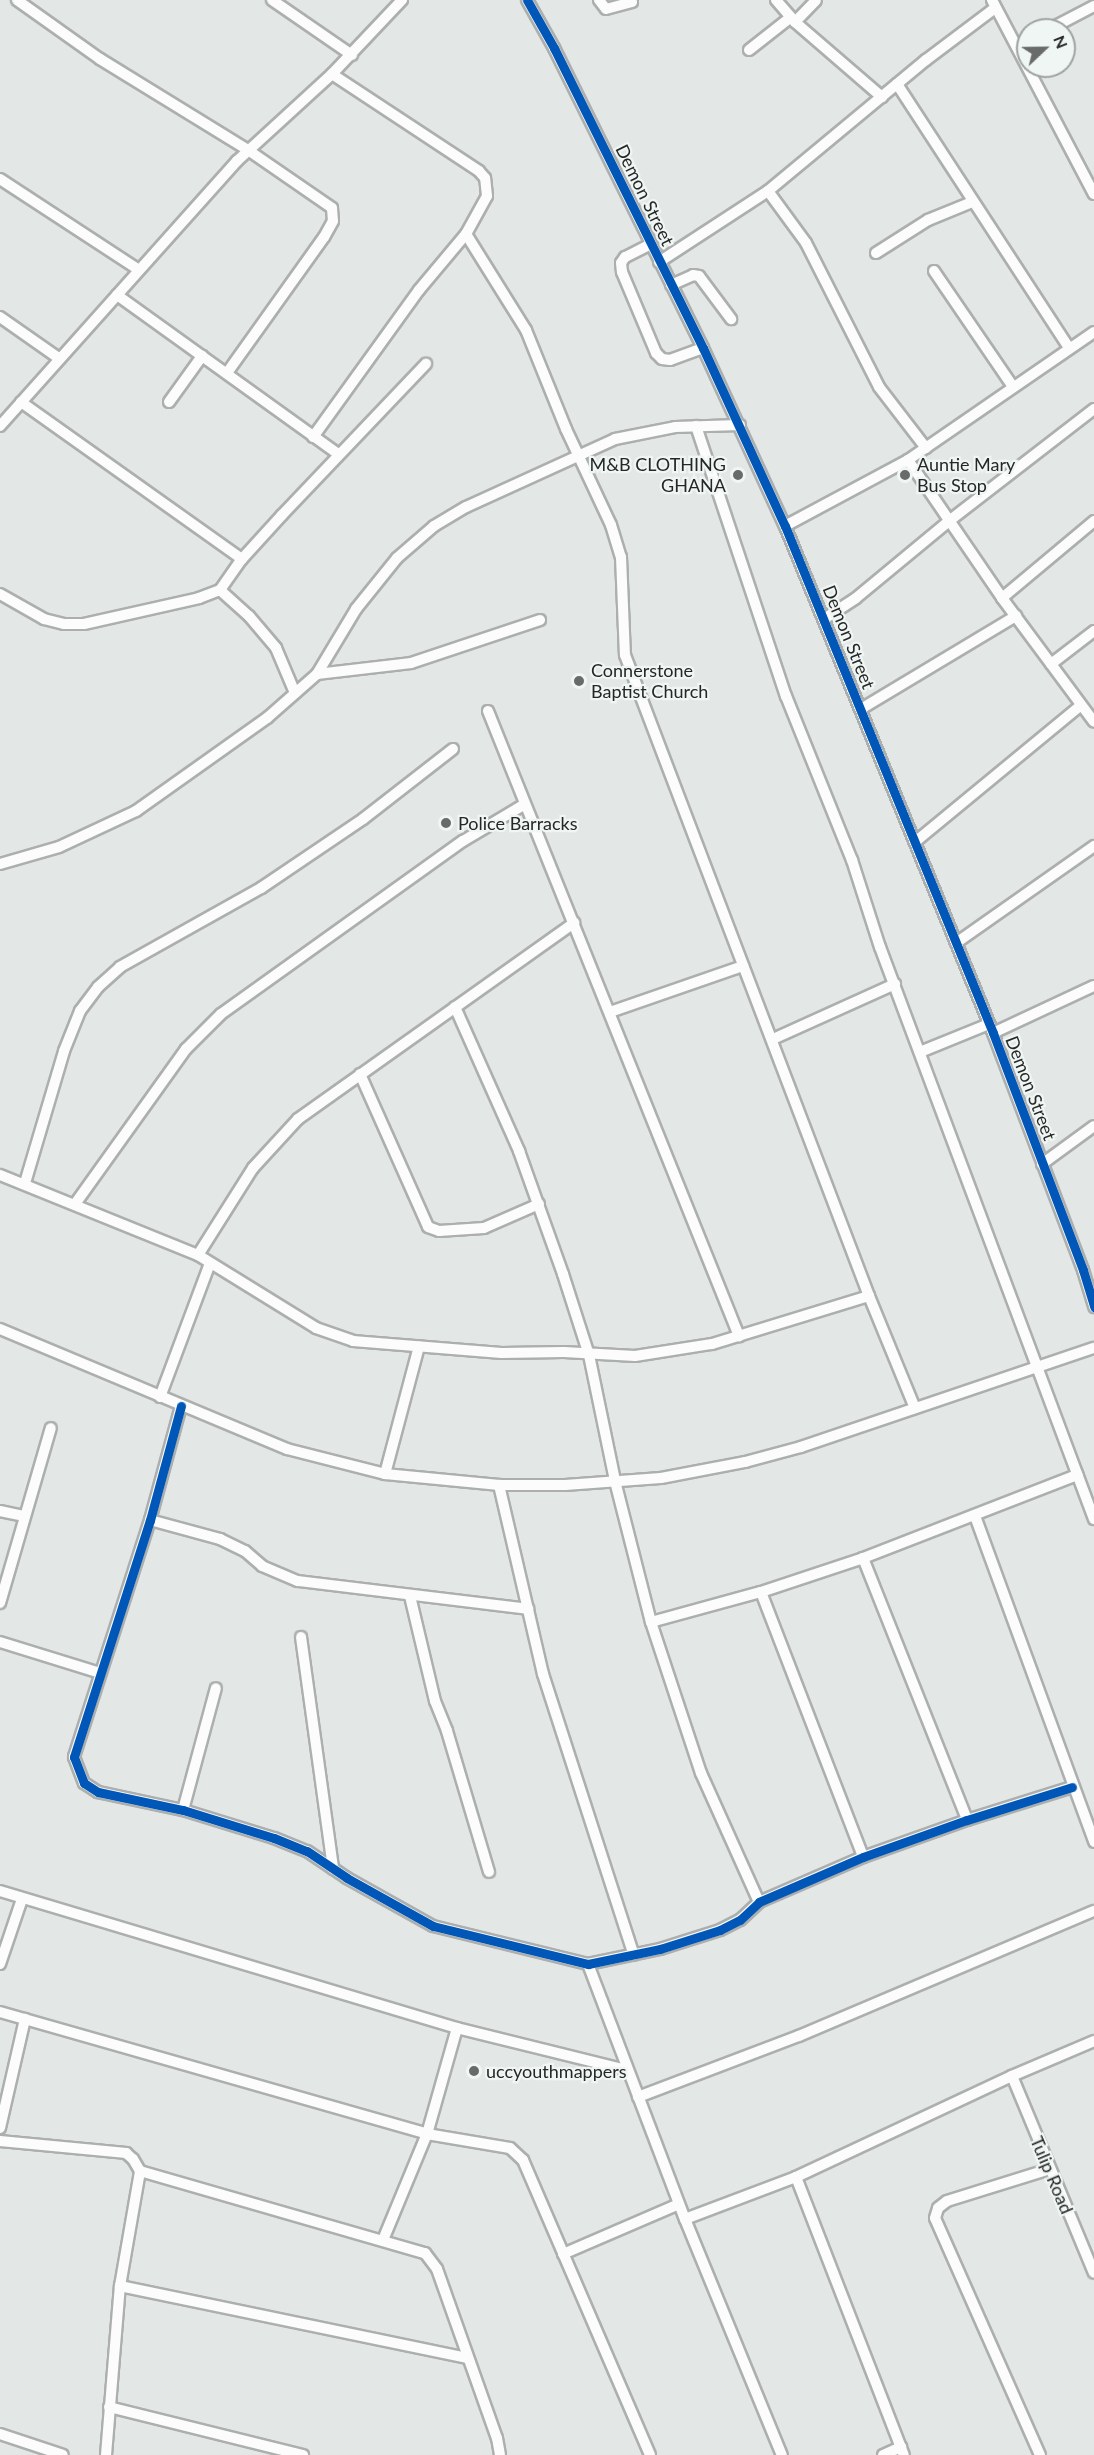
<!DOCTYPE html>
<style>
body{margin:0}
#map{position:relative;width:1094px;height:2455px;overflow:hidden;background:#e3e8e6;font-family:Lato,sans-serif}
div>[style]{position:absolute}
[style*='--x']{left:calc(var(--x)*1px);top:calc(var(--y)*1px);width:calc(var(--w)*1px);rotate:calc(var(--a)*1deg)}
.roads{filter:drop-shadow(2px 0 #acafae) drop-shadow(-2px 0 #acafae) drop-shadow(0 2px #acafae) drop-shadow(0 -2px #acafae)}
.street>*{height:10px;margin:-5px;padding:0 5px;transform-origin:5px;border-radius:5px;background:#fbfcfb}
.cycleway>*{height:9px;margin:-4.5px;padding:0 4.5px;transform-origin:4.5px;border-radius:4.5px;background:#0057b8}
.dots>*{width:16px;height:16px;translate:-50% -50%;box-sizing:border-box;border:3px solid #eff6f4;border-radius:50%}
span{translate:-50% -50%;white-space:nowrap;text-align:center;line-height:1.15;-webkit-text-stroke:4.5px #eff6f4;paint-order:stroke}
.street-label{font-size:18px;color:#262827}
.poi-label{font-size:18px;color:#262827}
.right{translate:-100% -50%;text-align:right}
.left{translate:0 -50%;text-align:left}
.north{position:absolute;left:1016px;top:18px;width:60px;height:60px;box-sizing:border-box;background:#eff6f4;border:2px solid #9fa4a2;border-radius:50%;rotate:68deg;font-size:16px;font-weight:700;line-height:24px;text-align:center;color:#262827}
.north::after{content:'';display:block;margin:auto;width:21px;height:27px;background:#686b6a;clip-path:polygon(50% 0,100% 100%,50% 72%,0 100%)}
</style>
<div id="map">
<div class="roads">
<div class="street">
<div style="--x:17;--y:0;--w:102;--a:35.4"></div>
<div style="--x:100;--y:59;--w:174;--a:31.6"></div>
<div style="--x:248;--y:150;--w:102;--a:34.6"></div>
<div style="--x:332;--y:208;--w:13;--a:86"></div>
<div style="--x:333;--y:221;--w:18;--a:119"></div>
<div style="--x:324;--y:237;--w:167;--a:125.5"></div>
<div style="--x:272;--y:0;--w:97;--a:34.5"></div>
<div style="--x:527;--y:0;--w:55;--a:60.6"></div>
<div style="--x:554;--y:48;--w:335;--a:63.6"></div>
<div style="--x:703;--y:348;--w:196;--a:65.3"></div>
<div style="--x:785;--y:526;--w:548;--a:67.69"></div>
<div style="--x:993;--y:1033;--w:254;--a:69.2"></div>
<div style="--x:1083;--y:1270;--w:39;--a:73"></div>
<div style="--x:599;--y:0;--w:11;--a:52"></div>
<div style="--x:606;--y:9;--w:27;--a:-15"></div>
<div style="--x:776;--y:0;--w:29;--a:49"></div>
<div style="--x:795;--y:22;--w:115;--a:40.8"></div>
<div style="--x:992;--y:0;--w:219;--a:62.3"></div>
<div style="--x:795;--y:22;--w:30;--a:-46"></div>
<div style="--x:1048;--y:30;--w:52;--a:-27.6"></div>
<div style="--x:1017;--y:47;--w:13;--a:-29"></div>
<div style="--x:749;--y:50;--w:53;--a:-38.2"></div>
<div style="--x:897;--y:84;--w:315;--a:56.9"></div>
<div style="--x:0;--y:179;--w:166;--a:33.2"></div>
<div style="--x:768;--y:191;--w:64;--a:53.8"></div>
<div style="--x:806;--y:243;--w:161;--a:63.1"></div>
<div style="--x:879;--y:387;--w:77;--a:52.4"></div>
<div style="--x:466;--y:234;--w:113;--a:58"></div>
<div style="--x:526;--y:330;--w:107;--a:68"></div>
<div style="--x:566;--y:429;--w:106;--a:64.9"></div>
<div style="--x:611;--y:525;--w:34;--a:73"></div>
<div style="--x:621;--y:557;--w:98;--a:87.7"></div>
<div style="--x:625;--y:655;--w:686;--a:69.16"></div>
<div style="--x:869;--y:1296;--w:121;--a:67.7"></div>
<div style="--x:651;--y:244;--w:29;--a:153"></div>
<div style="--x:625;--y:257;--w:7;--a:124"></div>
<div style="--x:621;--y:263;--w:9;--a:84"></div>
<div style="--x:622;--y:272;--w:88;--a:67.2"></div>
<div style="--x:656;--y:353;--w:8;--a:45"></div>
<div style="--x:662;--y:359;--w:8;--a:7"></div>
<div style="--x:670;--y:360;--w:35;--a:-20"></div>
<div style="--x:876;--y:253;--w:62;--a:-32.4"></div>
<div style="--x:928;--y:220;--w:48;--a:-22.2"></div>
<div style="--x:659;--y:262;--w:130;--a:-33.1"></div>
<div style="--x:768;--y:191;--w:205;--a:-39.7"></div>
<div style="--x:926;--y:60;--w:86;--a:-37"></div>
<div style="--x:934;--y:271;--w:140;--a:55.7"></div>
<div style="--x:671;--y:285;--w:24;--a:-24"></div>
<div style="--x:693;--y:275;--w:6;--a:9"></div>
<div style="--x:699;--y:276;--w:54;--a:53.3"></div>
<div style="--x:117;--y:295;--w:272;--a:35.7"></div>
<div style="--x:0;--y:317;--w:73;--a:35"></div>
<div style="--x:21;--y:402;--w:271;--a:35.4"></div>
<div style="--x:169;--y:402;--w:57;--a:-54.3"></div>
<div style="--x:0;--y:426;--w:356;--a:-48.2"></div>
<div style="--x:237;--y:161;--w:129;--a:-42.5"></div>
<div style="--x:332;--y:74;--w:102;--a:-46.6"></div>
<div style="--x:696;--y:426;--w:285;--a:71.6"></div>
<div style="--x:786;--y:696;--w:177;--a:68.1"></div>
<div style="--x:852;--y:860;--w:91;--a:72.2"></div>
<div style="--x:880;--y:947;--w:611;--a:69.49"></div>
<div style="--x:313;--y:437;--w:181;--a:-54.2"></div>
<div style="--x:419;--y:290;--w:73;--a:-50"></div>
<div style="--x:466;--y:234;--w:43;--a:-61.1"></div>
<div style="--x:487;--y:196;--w:18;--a:-96"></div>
<div style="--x:485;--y:178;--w:9;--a:-131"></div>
<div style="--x:479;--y:171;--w:176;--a:-146.6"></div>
<div style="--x:908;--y:460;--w:167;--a:55.7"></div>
<div style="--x:1002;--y:598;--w:154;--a:53.4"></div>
<div style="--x:785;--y:526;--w:140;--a:-28.2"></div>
<div style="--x:908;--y:460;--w:226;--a:-34.5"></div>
<div style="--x:220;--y:590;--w:39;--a:42"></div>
<div style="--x:249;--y:616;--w:42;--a:49.8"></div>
<div style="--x:276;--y:648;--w:49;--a:67.1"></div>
<div style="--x:0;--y:594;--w:51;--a:29.6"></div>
<div style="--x:44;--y:619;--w:21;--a:14"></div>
<div style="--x:64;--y:624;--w:20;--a:0"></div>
<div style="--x:84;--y:624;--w:118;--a:-12.7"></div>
<div style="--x:199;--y:598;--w:22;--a:-21"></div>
<div style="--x:220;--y:590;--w:38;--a:-55"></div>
<div style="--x:242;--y:559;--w:59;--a:-47.7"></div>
<div style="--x:282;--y:515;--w:209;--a:-46.4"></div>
<div style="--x:1002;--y:598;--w:120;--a:-39.9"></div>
<div style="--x:824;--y:619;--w:38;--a:-33"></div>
<div style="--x:856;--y:598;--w:121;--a:-39.6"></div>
<div style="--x:949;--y:521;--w:183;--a:-37.7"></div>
<div style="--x:1051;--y:664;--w:54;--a:-37.5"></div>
<div style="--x:317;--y:674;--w:95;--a:-6.7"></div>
<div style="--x:411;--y:663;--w:136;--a:-18.4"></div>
<div style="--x:861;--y:709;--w:181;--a:-31"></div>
<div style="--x:488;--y:711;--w:674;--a:68.12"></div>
<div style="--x:915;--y:842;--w:215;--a:-39.5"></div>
<div style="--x:0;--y:864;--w:61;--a:-16.1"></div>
<div style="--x:59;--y:847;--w:85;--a:-25.1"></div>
<div style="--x:136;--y:811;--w:161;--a:-35.4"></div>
<div style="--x:267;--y:718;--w:67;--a:-41.3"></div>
<div style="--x:317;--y:674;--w:76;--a:-59"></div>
<div style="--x:356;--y:609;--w:65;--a:-51.2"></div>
<div style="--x:397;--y:558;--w:49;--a:-40.9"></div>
<div style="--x:434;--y:526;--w:37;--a:-31"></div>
<div style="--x:466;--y:507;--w:164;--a:-24.5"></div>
<div style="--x:615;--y:439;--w:61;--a:-11.3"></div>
<div style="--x:675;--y:427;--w:65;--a:-1.8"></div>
<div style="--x:956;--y:943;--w:169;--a:-35.1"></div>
<div style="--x:455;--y:1007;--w:158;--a:66"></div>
<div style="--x:519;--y:1151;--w:131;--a:70.3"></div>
<div style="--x:563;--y:1274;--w:85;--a:72.2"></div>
<div style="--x:589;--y:1355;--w:129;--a:78.3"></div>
<div style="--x:615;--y:1481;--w:146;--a:75.7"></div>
<div style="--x:651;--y:1622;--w:159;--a:71.7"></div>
<div style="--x:701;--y:1773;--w:141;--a:65.8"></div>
<div style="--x:610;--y:1012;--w:141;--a:-19.1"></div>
<div style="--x:993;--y:1033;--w:111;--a:-25"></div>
<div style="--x:773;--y:1039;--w:134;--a:-24.3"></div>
<div style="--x:920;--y:1052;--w:74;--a:-22.1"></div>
<div style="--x:360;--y:1074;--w:167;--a:66"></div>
<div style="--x:428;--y:1227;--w:12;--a:20"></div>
<div style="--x:439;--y:1231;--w:45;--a:-3.8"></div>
<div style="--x:484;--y:1228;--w:60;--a:-23.6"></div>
<div style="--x:1042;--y:1164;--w:64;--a:-36.2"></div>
<div style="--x:0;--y:1175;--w:214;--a:22"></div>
<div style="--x:198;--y:1255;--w:139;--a:31.7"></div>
<div style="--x:316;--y:1328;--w:39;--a:19"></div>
<div style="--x:353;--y:1341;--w:149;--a:4.6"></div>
<div style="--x:502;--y:1353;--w:62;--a:-0.9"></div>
<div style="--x:564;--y:1352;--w:71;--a:3.2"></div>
<div style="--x:635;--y:1356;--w:78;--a:-8.9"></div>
<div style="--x:712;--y:1344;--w:164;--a:-17"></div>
<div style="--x:25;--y:1183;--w:138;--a:-73.5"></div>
<div style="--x:64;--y:1051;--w:43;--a:-68.2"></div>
<div style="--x:80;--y:1011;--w:30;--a:-53"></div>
<div style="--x:98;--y:987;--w:30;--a:-42"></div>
<div style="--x:120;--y:967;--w:162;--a:-29.3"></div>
<div style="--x:261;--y:888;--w:123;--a:-34.1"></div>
<div style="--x:363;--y:819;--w:114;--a:-37.9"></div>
<div style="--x:75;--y:1204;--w:191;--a:-54.4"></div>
<div style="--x:186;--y:1049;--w:49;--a:-45"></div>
<div style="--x:221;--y:1014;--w:297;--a:-35.6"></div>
<div style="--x:463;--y:841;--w:72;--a:-30.8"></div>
<div style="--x:198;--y:1255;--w:103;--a:-57.7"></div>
<div style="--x:253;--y:1168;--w:67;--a:-47.4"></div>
<div style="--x:298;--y:1119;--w:339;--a:-35.4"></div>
<div style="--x:0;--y:1329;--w:311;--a:22.7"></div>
<div style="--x:287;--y:1449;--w:101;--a:14.3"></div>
<div style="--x:385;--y:1474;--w:115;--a:5.5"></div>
<div style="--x:499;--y:1485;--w:66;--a:0"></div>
<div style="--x:565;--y:1485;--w:96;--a:-4.2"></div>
<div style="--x:661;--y:1478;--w:86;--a:-10.8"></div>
<div style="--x:745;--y:1462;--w:58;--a:-15"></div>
<div style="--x:801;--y:1447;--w:309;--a:-18.7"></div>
<div style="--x:160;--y:1397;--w:143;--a:-69.5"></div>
<div style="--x:181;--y:1406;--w:118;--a:105.2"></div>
<div style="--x:150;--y:1520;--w:249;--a:107.8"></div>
<div style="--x:74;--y:1757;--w:28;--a:69"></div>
<div style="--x:84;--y:1783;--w:17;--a:33"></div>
<div style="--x:98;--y:1792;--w:87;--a:12"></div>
<div style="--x:183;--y:1810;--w:95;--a:17.1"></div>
<div style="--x:274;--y:1838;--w:35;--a:22"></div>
<div style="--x:307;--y:1851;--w:48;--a:34"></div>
<div style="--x:347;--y:1878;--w:98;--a:29.2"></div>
<div style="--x:433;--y:1926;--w:160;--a:13.8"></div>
<div style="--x:588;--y:1964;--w:74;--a:-11.8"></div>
<div style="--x:660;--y:1949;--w:63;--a:-17.6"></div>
<div style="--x:720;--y:1930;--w:22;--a:-27"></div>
<div style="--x:740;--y:1920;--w:26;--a:-43"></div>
<div style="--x:759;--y:1902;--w:113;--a:-23.4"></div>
<div style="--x:863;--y:1857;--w:110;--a:-19.6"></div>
<div style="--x:967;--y:1820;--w:110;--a:-17.4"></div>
<div style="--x:385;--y:1474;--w:132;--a:-75.1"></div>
<div style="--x:499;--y:1485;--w:194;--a:76.9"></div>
<div style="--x:543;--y:1674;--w:295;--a:72.1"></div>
<div style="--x:0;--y:1511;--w:25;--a:12"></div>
<div style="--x:975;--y:1516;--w:347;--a:69.9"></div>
<div style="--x:150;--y:1520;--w:73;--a:15.2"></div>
<div style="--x:220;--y:1539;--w:28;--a:26"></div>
<div style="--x:245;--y:1551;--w:23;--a:41"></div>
<div style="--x:262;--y:1566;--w:39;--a:23"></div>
<div style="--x:298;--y:1581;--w:232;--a:6.9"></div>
<div style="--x:863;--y:1558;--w:282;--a:68.3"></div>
<div style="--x:761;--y:1592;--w:284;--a:68.9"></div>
<div style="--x:410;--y:1596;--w:108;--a:76.6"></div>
<div style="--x:435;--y:1701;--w:32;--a:68"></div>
<div style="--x:447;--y:1731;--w:147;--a:73.4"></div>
<div style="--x:0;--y:1603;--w:182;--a:-73.8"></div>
<div style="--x:651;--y:1622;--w:114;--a:-15.3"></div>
<div style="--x:761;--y:1592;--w:108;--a:-18.4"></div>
<div style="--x:863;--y:1558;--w:230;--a:-21.2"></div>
<div style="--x:301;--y:1637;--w:234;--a:82.1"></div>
<div style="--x:0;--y:1642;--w:105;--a:17.2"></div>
<div style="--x:183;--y:1810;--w:126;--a:-74.9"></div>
<div style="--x:0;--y:1891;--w:477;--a:16.7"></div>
<div style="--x:457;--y:2028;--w:175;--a:13.9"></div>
<div style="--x:0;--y:1964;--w:69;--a:-71.3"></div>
<div style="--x:588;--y:1964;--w:273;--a:69.2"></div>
<div style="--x:685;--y:2219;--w:255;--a:67.7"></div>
<div style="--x:0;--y:2012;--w:444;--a:15.9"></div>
<div style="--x:427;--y:2134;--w:84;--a:9.6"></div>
<div style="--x:510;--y:2148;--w:18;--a:43"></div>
<div style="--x:523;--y:2160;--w:321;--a:66.7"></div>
<div style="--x:1012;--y:2076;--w:213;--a:67.4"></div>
<div style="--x:638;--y:2097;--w:172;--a:-20.8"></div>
<div style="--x:799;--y:2036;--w:320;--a:-23"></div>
<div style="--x:0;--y:2128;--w:112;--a:-77.1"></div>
<div style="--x:0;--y:2141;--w:127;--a:5.4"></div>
<div style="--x:126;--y:2153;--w:9;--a:41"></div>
<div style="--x:133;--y:2159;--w:14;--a:60"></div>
<div style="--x:140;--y:2171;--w:297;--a:16.1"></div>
<div style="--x:425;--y:2253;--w:20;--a:53"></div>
<div style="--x:437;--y:2269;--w:179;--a:70.5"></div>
<div style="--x:497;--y:2438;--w:17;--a:80"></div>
<div style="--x:796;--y:2177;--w:298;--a:68.8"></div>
<div style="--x:685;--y:2219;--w:119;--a:-20.7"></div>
<div style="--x:796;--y:2177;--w:238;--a:-25.1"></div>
<div style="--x:1012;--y:2076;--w:89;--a:-23.1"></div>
<div style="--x:383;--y:2240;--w:115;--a:-67.5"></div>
<div style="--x:427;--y:2134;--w:110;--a:-74.2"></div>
<div style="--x:563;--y:2254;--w:126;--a:-23.3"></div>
<div style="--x:120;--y:2286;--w:354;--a:11.7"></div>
<div style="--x:109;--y:2407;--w:200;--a:13.9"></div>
<div style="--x:0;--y:2434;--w:66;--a:18.4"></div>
<div style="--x:106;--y:2455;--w:170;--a:-85.3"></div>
<div style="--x:120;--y:2286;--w:117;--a:-80.1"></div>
<div style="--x:883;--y:2455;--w:20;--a:-24"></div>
<div style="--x:1040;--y:2455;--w:259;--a:-113.9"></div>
<div style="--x:935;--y:2218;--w:10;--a:-73"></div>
<div style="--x:938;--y:2208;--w:11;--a:-38"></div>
<div style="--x:947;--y:2201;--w:108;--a:-17.3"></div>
</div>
</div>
<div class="cycleway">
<div style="--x:527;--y:0;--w:55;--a:60.6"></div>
<div style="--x:554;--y:48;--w:335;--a:63.6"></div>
<div style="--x:703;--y:348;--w:196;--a:65.3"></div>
<div style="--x:785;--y:526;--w:548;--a:67.69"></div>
<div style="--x:993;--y:1033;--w:254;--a:69.2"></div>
<div style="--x:1083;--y:1270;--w:39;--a:73"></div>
<div style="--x:181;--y:1406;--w:118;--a:105.2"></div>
<div style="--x:150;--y:1520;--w:249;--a:107.8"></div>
<div style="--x:74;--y:1757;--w:28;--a:69"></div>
<div style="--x:84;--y:1783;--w:17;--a:33"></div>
<div style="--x:98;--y:1792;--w:87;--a:12"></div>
<div style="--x:183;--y:1810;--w:95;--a:17.1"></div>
<div style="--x:274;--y:1838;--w:35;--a:22"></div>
<div style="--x:307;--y:1851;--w:48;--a:34"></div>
<div style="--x:347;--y:1878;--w:98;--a:29.2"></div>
<div style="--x:433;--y:1926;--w:160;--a:13.8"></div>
<div style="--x:588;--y:1964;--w:74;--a:-11.8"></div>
<div style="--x:660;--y:1949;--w:63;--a:-17.6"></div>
<div style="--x:720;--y:1930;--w:22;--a:-27"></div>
<div style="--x:740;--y:1920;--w:26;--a:-43"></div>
<div style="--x:759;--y:1902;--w:113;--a:-23.4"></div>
<div style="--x:863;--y:1857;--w:110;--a:-19.6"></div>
<div style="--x:967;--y:1820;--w:110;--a:-17.4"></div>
</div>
<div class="dots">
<div style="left:738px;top:475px;background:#686b6a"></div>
<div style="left:905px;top:475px;background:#686b6a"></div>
<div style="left:579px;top:681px;background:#686b6a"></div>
<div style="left:446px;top:823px;background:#686b6a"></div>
<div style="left:474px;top:2071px;background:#686b6a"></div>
</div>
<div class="street-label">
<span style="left:645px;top:195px;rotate:64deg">Demon Street</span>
<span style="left:849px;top:637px;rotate:68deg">Demon Street</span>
<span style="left:1031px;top:1088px;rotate:69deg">Demon Street</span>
<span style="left:1052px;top:2175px;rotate:67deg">Tulip Road</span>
</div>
<div class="poi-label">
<span class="right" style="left:726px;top:475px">M&amp;B CLOTHING<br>GHANA</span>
<span class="left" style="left:917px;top:475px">Auntie Mary<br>Bus Stop</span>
<span class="left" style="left:591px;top:681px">Connerstone<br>Baptist Church</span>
<span class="left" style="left:458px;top:823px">Police Barracks</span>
<span class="left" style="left:486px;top:2071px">uccyouthmappers</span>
</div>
<div class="north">N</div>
</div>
